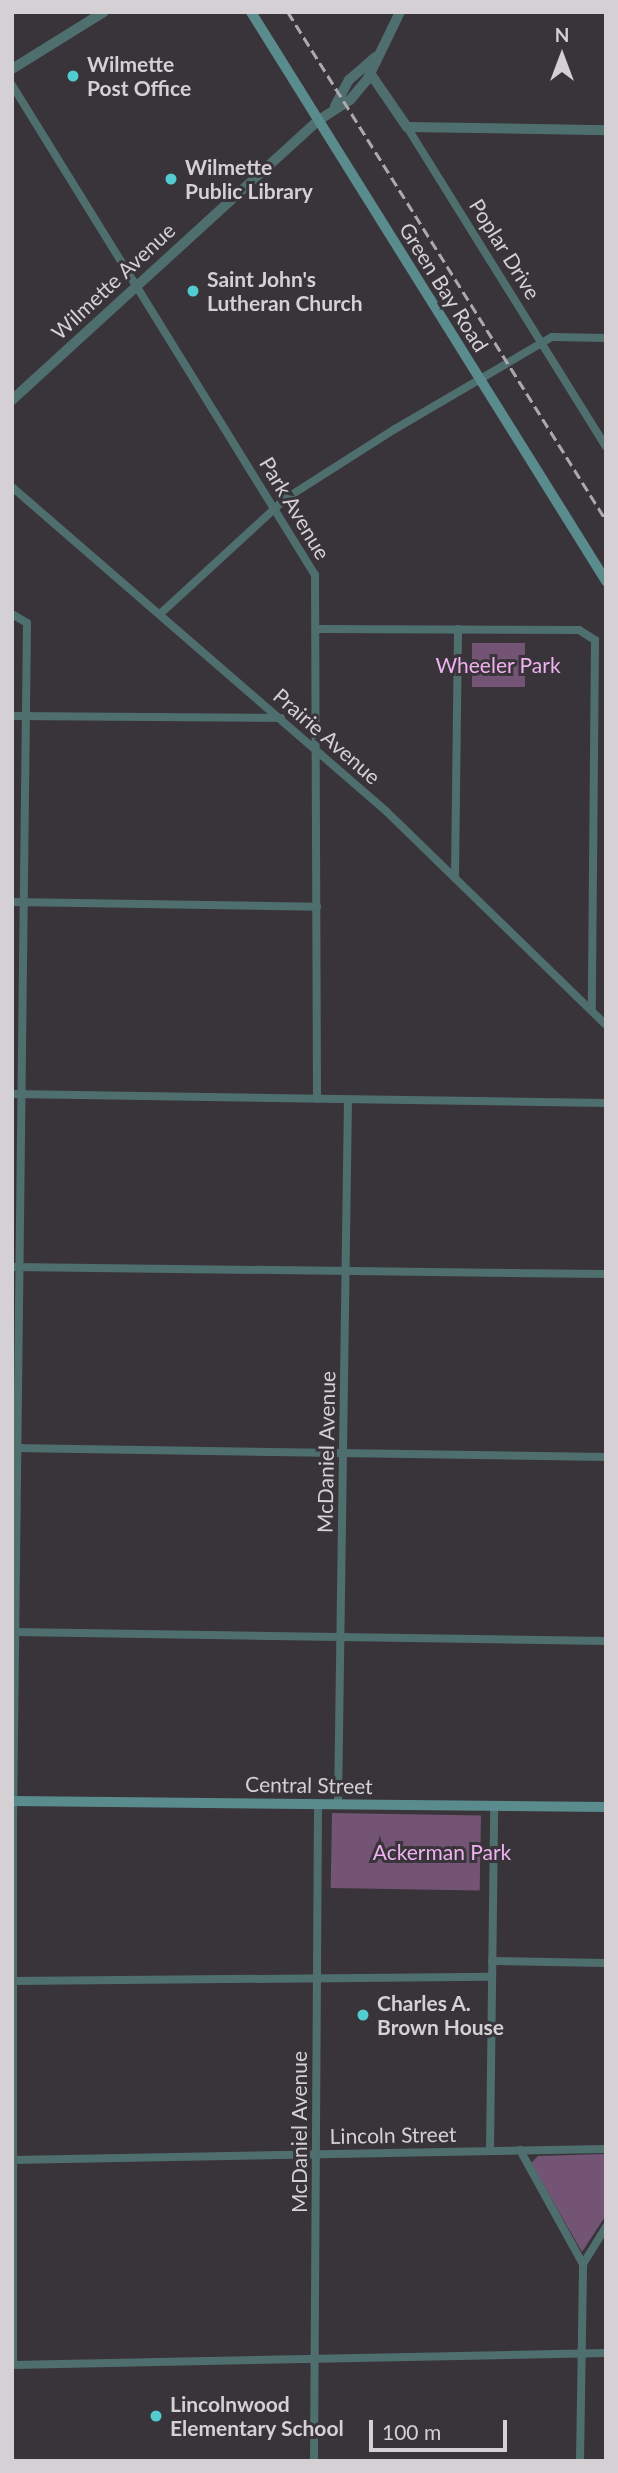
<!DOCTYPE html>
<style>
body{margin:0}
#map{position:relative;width:618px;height:2473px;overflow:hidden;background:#393439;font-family:Lato,sans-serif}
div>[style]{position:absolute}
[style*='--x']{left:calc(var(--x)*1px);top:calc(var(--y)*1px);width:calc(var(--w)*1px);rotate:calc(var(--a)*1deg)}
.green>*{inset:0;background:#745475;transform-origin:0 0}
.minor>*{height:8px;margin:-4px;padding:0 4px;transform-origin:4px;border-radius:4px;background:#4f6e6e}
.tertiary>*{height:10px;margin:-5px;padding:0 5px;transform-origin:5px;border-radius:5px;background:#4f6e6e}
.secondary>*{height:10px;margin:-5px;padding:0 5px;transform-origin:5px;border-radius:5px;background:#5a8c8e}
.rail>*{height:2.5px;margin-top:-1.25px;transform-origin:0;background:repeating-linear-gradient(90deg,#aca8ac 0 10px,transparent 0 15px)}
.dots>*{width:19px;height:19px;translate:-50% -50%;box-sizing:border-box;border:4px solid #393439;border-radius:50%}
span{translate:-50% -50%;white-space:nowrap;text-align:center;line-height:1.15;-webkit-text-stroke:6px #393439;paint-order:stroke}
.poi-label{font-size:21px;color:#d4d0d4;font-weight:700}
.left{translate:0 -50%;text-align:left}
.street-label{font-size:21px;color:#d4d0d4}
.park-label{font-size:21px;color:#efb1f1}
.frame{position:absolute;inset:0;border:14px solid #d4d0d4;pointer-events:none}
.north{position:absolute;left:527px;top:21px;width:70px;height:70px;-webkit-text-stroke:5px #393439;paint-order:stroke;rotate:0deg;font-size:19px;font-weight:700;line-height:28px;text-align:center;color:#d4d0d4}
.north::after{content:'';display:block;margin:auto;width:24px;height:32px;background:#d4d0d4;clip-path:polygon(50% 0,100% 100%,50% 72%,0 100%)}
.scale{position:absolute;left:369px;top:2420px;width:138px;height:32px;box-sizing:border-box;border:4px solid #d4d0d4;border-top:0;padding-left:9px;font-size:21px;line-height:24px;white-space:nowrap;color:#d4d0d4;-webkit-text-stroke:5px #393439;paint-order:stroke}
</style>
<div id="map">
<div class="green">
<div style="left:472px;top:643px;width:53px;height:44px"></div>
<div style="left:332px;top:1813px;width:149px;height:75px;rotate:1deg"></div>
<div style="clip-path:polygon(606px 2154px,606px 2215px,582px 2252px,531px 2163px,538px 2156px)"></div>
</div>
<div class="minor">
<div style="--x:12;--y:85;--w:576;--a:58.27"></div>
<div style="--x:315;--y:575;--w:524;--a:89.78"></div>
<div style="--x:407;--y:127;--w:377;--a:58.1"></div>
<div style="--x:12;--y:487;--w:496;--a:40.9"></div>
<div style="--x:387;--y:812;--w:305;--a:44.2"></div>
<div style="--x:12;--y:614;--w:17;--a:31"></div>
<div style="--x:27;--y:623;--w:1195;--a:90.67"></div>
<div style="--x:13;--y:1818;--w:547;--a:90"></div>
<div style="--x:160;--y:614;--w:170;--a:-42.6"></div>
<div style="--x:285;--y:499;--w:130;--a:-32.5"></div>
<div style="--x:395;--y:429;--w:182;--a:-30.4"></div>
<div style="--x:552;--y:337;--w:54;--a:1.1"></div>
<div style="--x:317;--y:629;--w:262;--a:0.2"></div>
<div style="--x:579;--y:630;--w:19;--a:32"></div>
<div style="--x:595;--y:640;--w:369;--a:90.5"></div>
<div style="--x:12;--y:716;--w:269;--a:0.4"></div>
<div style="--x:455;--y:875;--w:246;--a:-89.3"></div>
<div style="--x:12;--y:902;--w:305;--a:0.9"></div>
<div style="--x:12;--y:1094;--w:594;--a:0.87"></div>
<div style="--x:12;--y:1267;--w:594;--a:0.68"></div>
<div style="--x:12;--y:1448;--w:594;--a:0.87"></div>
<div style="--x:14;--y:1632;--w:592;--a:0.87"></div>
<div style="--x:338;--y:1805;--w:705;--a:-89.19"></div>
<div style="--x:492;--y:1961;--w:114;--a:1"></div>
<div style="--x:12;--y:1981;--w:480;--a:-0.5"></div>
<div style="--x:520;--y:2150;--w:130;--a:61.1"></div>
<div style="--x:490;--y:2151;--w:345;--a:-89.3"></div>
<div style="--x:12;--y:2160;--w:594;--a:-1.06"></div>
<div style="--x:12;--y:2365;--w:594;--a:-1.16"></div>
<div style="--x:314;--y:2461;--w:657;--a:-89.65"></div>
<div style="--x:580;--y:2461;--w:197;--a:-89.1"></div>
<div style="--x:583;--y:2264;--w:44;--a:-58.1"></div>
</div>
<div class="tertiary">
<div style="--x:12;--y:69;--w:108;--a:-31.8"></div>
<div style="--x:370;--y:73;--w:65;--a:55.6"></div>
<div style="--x:407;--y:127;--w:199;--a:0.9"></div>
<div style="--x:335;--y:106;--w:30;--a:-62"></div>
<div style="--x:349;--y:80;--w:35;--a:-41"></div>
<div style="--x:12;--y:400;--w:416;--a:-42.4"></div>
<div style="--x:319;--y:120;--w:37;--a:-33"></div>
<div style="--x:350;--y:100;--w:26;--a:-50"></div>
<div style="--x:367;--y:80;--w:76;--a:-64.1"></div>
</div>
<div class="secondary">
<div style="--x:251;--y:12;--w:671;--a:58.04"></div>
<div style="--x:12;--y:1801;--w:594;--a:0.58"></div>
</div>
<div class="rail">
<div style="--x:288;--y:12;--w:599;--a:57.95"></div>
</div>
<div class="dots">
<div style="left:73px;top:76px;background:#52ccd0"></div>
<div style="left:171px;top:179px;background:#52ccd0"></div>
<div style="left:193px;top:291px;background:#52ccd0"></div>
<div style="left:363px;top:2015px;background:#52ccd0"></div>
<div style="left:156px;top:2416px;background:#52ccd0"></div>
</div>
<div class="poi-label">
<span class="left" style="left:87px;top:76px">Wilmette<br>Post Office</span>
<span class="left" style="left:185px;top:179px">Wilmette<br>Public Library</span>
<span class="left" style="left:207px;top:291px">Saint John's<br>Lutheran Church</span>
<span class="left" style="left:377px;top:2015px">Charles A.<br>Brown House</span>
<span class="left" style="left:170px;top:2416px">Lincolnwood<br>Elementary School</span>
</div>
<div class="street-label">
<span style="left:505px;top:249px;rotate:58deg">Poplar Drive</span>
<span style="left:113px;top:281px;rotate:-43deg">Wilmette Avenue</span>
<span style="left:444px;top:287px;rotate:58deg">Green Bay Road</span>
<span style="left:295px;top:508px;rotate:59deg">Park Avenue</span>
<span style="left:327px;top:736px;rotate:41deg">Prairie Avenue</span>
<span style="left:326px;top:1452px;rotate:-89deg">McDaniel Avenue</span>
<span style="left:309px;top:1785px;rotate:1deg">Central Street</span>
<span style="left:299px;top:2132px;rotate:-90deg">McDaniel Avenue</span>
<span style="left:393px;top:2135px;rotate:-1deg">Lincoln Street</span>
</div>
<div class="park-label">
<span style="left:498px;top:665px">Wheeler Park</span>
<span style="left:442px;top:1852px">Ackerman Park</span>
</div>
<div class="frame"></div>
<div class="north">N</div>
<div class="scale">100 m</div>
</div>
